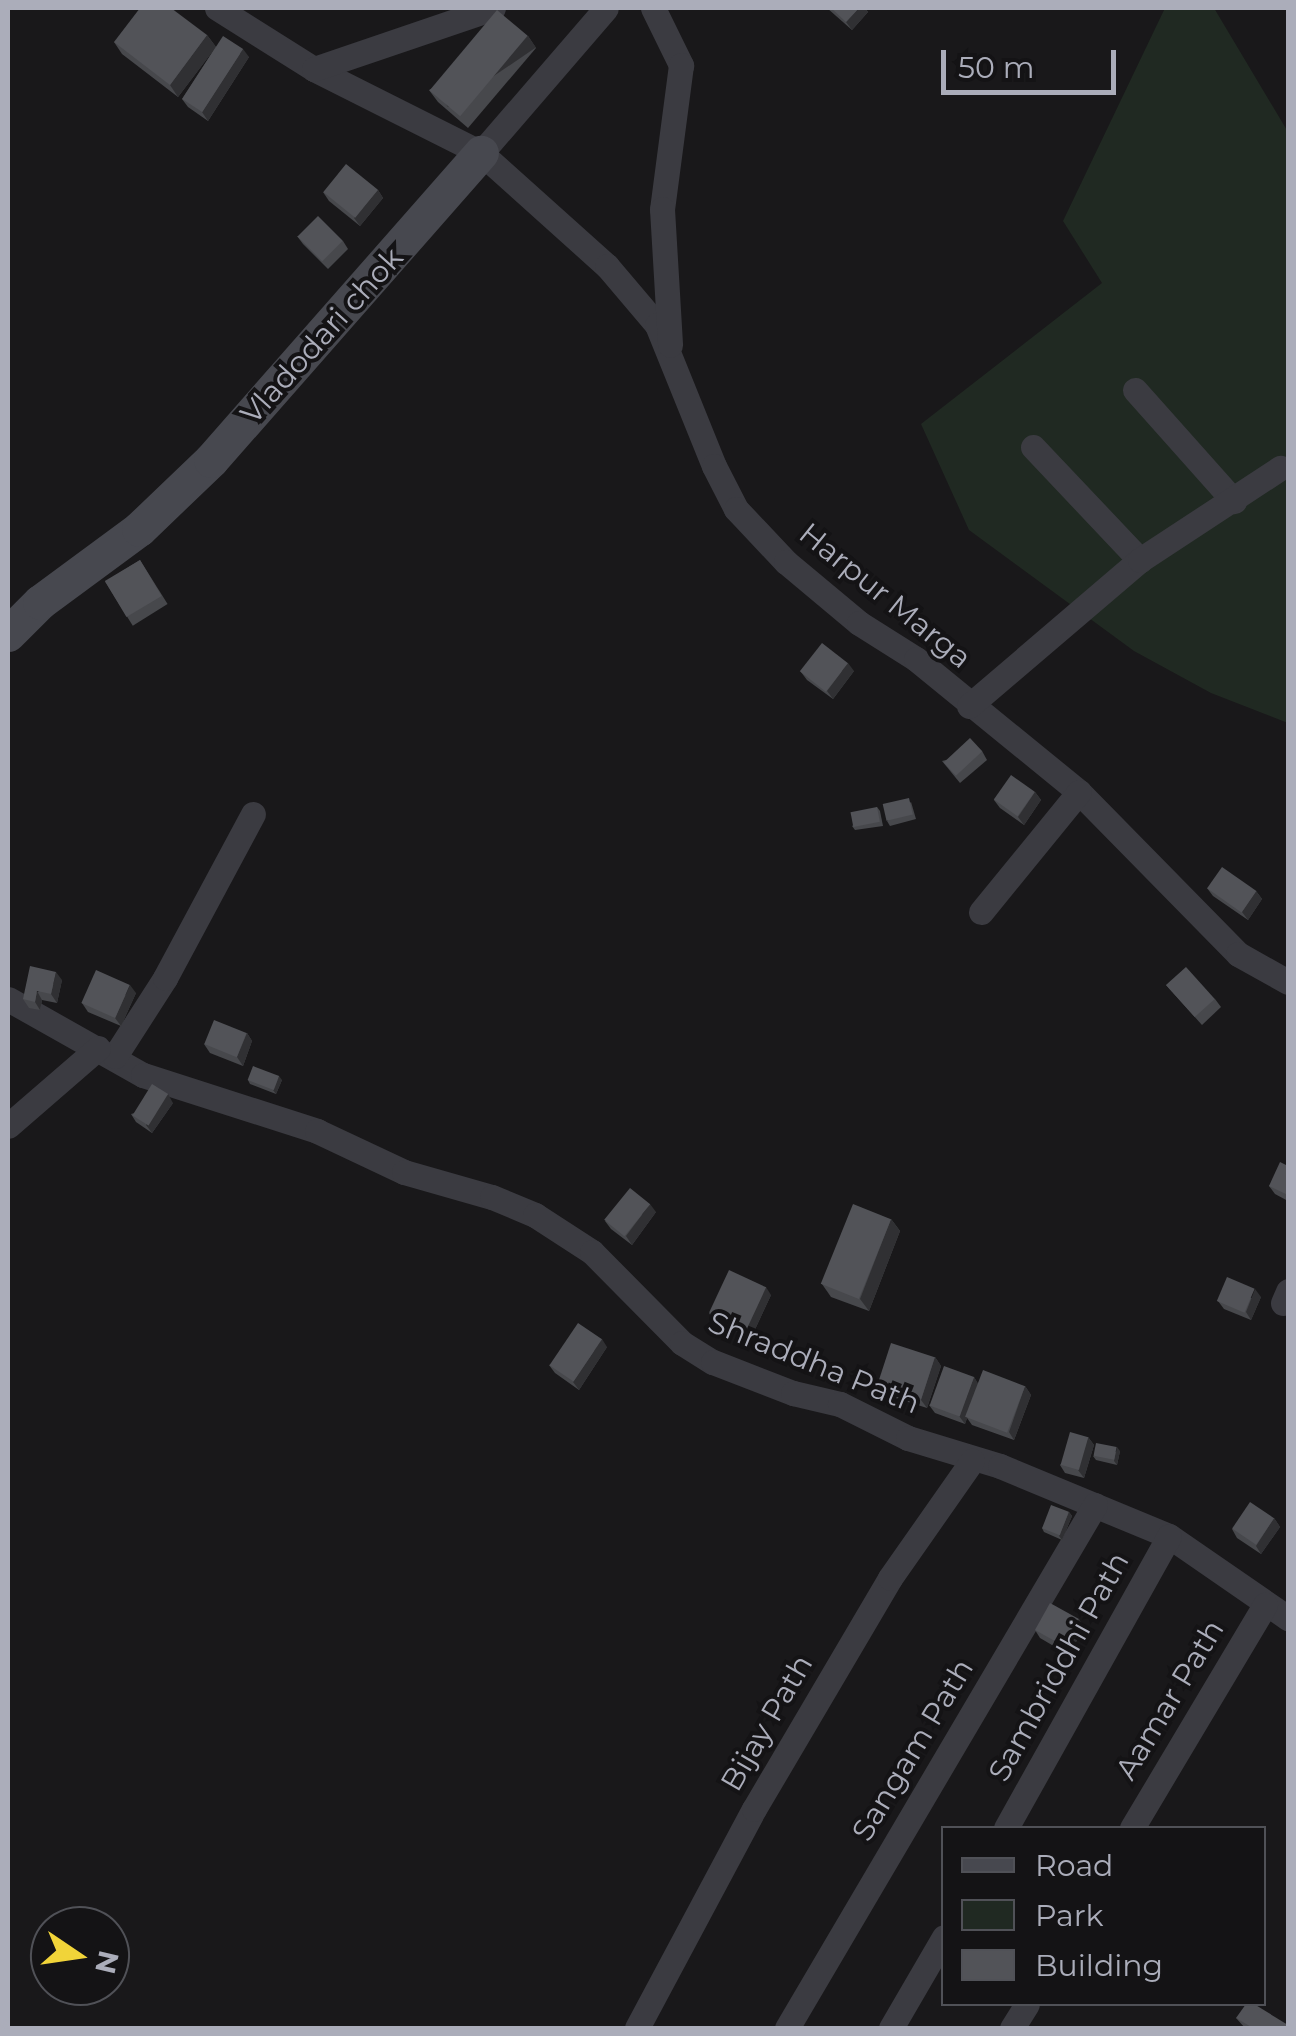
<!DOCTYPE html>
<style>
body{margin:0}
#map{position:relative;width:1296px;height:2036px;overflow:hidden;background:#19181a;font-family:Montserrat,sans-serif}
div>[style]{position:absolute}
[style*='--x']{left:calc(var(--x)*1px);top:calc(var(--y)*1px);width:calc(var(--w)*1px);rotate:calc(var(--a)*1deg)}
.green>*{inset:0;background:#202922}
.street>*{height:25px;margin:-12.5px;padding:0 12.5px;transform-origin:12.5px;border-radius:12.5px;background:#3b3b41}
.secondary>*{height:35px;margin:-17.5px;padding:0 17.5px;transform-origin:17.5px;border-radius:17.5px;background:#47484f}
.wall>*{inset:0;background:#47484c;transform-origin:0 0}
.shaded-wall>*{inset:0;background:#303033;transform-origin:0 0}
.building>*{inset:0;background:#525358;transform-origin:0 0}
span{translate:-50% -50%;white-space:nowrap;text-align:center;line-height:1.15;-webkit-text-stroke:8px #141315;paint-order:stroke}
.street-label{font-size:30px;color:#abadba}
.frame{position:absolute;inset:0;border:10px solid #abadba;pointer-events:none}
.legend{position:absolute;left:941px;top:1826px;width:325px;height:180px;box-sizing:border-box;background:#141315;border:2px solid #505157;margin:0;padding:12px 18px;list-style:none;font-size:30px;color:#abadba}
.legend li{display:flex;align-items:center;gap:20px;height:50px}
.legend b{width:50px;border:2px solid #505157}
.north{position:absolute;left:30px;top:1906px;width:100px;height:100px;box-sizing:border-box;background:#141315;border:2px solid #505157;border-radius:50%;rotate:103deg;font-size:28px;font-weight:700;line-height:40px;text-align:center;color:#abadba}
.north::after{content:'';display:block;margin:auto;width:35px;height:45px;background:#f1d439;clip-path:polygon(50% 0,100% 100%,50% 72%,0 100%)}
.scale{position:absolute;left:941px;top:50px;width:175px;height:45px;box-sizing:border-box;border:5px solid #abadba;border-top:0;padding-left:12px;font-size:30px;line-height:35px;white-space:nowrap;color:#abadba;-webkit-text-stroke:8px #141315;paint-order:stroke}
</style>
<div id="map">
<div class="green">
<div style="clip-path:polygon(1165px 8px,1214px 8px,1288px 132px,1288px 723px,1211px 693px,1134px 651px,969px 530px,921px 424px,1102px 283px,1063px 221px)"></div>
</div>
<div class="street">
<div style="--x:217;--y:8;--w:115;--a:32.2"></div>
<div style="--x:314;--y:69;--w:187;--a:26.7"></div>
<div style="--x:481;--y:153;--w:169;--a:41.9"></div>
<div style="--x:607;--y:266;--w:77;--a:49.7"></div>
<div style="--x:657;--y:325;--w:152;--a:68"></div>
<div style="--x:714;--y:466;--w:48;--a:62.9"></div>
<div style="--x:736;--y:509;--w:73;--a:46.7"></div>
<div style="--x:786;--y:562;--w:95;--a:39.9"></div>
<div style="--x:859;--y:623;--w:67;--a:32.3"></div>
<div style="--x:916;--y:659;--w:210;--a:39.2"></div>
<div style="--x:1079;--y:792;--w:227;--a:45.5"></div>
<div style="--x:1238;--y:954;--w:57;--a:29.2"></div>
<div style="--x:653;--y:8;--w:64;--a:63.8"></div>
<div style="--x:681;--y:65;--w:145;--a:97.5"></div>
<div style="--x:662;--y:209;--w:136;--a:86.6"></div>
<div style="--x:314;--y:69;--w:189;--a:-18.8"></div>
<div style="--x:481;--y:153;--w:191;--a:-49.2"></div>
<div style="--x:1135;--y:390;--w:149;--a:48.3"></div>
<div style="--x:1033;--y:447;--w:156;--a:46.6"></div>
<div style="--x:969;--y:706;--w:225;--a:-40.5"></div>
<div style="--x:1140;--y:560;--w:168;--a:-33.3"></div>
<div style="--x:981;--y:912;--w:155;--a:-50.8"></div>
<div style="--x:8;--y:999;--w:155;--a:29.4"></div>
<div style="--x:143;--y:1075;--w:183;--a:17.8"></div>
<div style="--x:317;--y:1131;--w:96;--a:25.2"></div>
<div style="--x:404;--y:1172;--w:91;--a:15.9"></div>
<div style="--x:492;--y:1197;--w:47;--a:22.7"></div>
<div style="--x:535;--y:1215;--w:68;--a:33"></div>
<div style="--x:592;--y:1252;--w:128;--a:45.3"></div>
<div style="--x:682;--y:1343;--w:36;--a:32"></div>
<div style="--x:713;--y:1362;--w:86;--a:21.2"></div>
<div style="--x:793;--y:1393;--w:48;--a:13.2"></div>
<div style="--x:840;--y:1404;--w:76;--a:26.6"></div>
<div style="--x:908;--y:1438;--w:96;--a:16.9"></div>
<div style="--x:1000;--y:1466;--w:183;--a:22.5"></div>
<div style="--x:1169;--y:1536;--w:145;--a:34.6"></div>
<div style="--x:115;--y:1056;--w:93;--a:-57.3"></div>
<div style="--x:165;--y:978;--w:186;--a:-61.8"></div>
<div style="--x:8;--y:1126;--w:119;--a:-40.9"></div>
<div style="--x:1283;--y:1303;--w:13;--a:-67"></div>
<div style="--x:1006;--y:1828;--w:334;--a:-60.8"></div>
<div style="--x:1132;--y:1828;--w:260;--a:-59.2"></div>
<div style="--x:637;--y:2028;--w:248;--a:-61.9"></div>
<div style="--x:754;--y:1809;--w:268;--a:-59.5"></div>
<div style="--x:890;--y:1578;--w:143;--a:-55"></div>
<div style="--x:787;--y:2028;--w:607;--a:-59.51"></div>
<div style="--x:891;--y:2028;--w:105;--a:-59.8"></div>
<div style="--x:1012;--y:2028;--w:28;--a:-58"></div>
</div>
<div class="secondary">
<div style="--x:8;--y:634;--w:45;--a:-45"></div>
<div style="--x:40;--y:602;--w:123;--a:-36.4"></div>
<div style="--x:139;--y:529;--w:100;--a:-43.8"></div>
<div style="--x:211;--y:460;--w:409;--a:-48.7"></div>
</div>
<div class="wall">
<div style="clip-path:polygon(827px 8px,865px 8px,868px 12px,852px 30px)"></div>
<div style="clip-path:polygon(207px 35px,216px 47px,249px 57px,208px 121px,188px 107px,182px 99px,215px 48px,178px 97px,122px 54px,114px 42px)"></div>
<div style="clip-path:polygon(528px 36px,536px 48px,468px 128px,438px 102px,429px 90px)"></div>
<div style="clip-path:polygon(378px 190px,383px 198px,360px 226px,329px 201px,323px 192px)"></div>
<div style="clip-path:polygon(297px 236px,343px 241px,348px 249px,328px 269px,303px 244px)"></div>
<div style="left:140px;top:560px;width:52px;height:41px;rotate:58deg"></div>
<div style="clip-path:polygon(854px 671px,833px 699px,807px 680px,801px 672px)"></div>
<div style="clip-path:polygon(982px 751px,987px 760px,960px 783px,942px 761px)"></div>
<div style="clip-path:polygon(1035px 792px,1041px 800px,1024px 825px,1000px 808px,994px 800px)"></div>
<div style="clip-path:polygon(911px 802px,916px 819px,890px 826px,887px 821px)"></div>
<div style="clip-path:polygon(877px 807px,880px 811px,883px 826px,855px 830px,852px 826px)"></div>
<div style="clip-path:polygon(1207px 888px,1256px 891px,1262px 899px,1248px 920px,1213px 896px)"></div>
<div style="clip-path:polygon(62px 980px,57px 1003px,42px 1000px,40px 1010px,29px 1008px,23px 999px)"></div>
<div style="clip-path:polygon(1166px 985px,1215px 999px,1221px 1007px,1202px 1025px)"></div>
<div style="clip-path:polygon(136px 993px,121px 1026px,88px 1012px,82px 1003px)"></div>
<div style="clip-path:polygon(247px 1033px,252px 1041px,243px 1066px,210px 1053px,204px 1044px)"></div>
<div style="clip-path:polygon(248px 1080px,282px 1080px,276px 1094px,250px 1084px)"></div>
<div style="clip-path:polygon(173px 1103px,152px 1133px,136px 1122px,131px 1114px)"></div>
<div style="clip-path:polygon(1288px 1166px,1288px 1201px,1275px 1194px,1269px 1186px)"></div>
<div style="clip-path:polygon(656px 1212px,632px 1245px,611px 1229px,605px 1221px)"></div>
<div style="clip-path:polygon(891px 1219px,900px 1231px,869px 1311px,831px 1297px,822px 1284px)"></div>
<div style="clip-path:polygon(771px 1295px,751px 1338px,714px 1321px,709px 1313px)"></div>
<div style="clip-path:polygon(1261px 1297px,1251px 1320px,1224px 1309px,1218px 1301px)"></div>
<div style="clip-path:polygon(607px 1347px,579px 1390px,555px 1373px,549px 1365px)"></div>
<div style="clip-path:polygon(935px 1357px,941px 1366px,927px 1408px,883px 1394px,877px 1385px)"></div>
<div style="clip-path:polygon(974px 1377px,978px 1384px,1025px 1386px,1031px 1395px,1014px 1440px,972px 1425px,967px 1418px,965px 1424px,935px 1413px,929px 1405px)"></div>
<div style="clip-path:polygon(1088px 1437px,1094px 1445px,1084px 1478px,1065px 1473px,1060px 1465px)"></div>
<div style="clip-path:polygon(1120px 1451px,1117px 1465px,1096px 1460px,1093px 1456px)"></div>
<div style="clip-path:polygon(1069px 1512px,1072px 1516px,1062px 1540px,1044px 1532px,1042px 1528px)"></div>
<div style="clip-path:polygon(1274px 1518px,1280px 1527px,1261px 1554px,1237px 1538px,1232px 1529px)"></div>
<div style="clip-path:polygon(1084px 1627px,1069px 1655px,1040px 1638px,1035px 1630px)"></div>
<div style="clip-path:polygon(1236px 2018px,1288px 2028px,1245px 2028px)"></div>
</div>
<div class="shaded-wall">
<div style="clip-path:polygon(859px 8px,865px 8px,868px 12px,852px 30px,846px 22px)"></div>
<div style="clip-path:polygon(207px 35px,216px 47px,178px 97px,170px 85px)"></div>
<div style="left:528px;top:36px;width:14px;height:106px;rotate:56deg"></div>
<div style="clip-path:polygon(243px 49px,249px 57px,208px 121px,202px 112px)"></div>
<div style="clip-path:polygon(378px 190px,383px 198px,360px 226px,354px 218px)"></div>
<div style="clip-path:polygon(848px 663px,854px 671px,833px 699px,827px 691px)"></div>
<div style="clip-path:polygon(1035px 792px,1041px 800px,1024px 825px,1018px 817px)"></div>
<div style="clip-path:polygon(1256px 891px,1262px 899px,1248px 920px,1242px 912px)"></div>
<div style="clip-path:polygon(56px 972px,62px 980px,57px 1003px,51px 994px)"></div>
<div style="clip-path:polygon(130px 985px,136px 993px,121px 1026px,115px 1018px)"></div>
<div style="clip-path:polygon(37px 991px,42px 1000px,40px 1010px,35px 1002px)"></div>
<div style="clip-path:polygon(247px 1033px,252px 1041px,243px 1066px,237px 1057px)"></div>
<div style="clip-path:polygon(279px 1076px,282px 1080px,276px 1094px,273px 1090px)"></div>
<div style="clip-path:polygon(168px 1094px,173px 1103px,152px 1133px,146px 1125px)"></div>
<div style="clip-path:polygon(650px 1204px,656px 1212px,632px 1245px,626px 1236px)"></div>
<div style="clip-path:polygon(891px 1219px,900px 1231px,869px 1311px,860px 1299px)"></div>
<div style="clip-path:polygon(766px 1287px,771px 1295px,751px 1338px,745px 1330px)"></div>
<div style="clip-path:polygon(1255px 1289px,1261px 1297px,1251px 1320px,1246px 1312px)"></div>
<div style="clip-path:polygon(602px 1339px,607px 1347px,579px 1390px,573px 1382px)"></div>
<div style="clip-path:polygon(935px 1357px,941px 1366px,927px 1408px,921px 1400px)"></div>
<div style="clip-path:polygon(974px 1377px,979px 1385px,965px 1424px,959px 1416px)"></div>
<div style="clip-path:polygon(1025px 1386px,1031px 1395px,1014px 1440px,1009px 1432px)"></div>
<div style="clip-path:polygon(1088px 1437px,1094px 1445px,1084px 1478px,1078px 1470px)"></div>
<div style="clip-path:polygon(1117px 1447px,1120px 1451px,1117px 1465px,1114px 1461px)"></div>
<div style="clip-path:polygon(1069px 1512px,1072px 1516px,1062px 1540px,1059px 1536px)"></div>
<div style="clip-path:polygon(1274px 1518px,1280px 1527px,1261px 1554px,1256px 1546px)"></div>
<div style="clip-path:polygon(1079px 1619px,1084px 1627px,1069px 1655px,1064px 1646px)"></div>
</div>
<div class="building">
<div style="clip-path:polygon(140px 8px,171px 8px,207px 35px,170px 85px,114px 42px)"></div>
<div style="clip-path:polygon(831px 8px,859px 8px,846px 22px)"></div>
<div style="left:497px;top:10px;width:40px;height:105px;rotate:40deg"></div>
<div style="left:223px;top:36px;width:24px;height:75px;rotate:33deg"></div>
<div style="left:346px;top:164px;width:41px;height:36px;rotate:39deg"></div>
<div style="left:318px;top:216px;width:35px;height:29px;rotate:45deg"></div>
<div style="left:140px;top:560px;width:42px;height:41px;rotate:59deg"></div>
<div style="left:822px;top:643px;width:33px;height:36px;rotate:38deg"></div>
<div style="left:970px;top:738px;width:18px;height:36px;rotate:47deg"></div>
<div style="left:1011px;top:775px;width:29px;height:30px;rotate:35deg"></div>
<div style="left:909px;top:798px;width:17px;height:27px;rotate:77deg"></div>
<div style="left:877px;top:807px;width:15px;height:27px;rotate:79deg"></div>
<div style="left:1222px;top:867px;width:42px;height:26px;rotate:35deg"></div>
<div style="clip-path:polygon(30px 966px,56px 972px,51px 994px,37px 991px,35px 1002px,23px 999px)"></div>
<div style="left:1186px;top:967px;width:43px;height:27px;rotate:48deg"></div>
<div style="left:96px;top:970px;width:37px;height:36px;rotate:24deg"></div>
<div style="left:214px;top:1020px;width:35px;height:26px;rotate:22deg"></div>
<div style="left:253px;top:1066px;width:28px;height:15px;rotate:21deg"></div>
<div style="left:152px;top:1084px;width:19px;height:37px;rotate:32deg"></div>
<div style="clip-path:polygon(1280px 1162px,1288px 1166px,1288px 1195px,1269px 1186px)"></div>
<div style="left:630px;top:1188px;width:26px;height:41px;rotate:39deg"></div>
<div style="left:853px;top:1204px;width:41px;height:86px;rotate:22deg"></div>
<div style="left:729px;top:1270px;width:41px;height:47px;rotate:25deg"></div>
<div style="left:1227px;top:1277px;width:30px;height:26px;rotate:23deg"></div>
<div style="left:578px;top:1323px;width:29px;height:51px;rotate:34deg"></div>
<div style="left:891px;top:1343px;width:46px;height:44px;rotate:18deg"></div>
<div style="left:944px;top:1366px;width:32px;height:42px;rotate:20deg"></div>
<div style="left:983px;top:1370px;width:45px;height:50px;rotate:21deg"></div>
<div style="left:1070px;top:1432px;width:19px;height:34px;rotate:16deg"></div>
<div style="left:1096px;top:1443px;width:21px;height:13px;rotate:11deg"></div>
<div style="left:1250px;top:1502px;width:29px;height:32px;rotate:34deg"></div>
<div style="left:1051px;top:1505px;width:19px;height:25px;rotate:21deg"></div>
<div style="left:1050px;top:1603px;width:33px;height:31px;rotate:29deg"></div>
<div style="clip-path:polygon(1246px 2004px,1254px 2004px,1288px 2025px,1288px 2027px,1253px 2028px,1236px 2018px)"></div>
</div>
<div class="street-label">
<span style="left:322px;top:336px;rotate:-48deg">Vladodari chok</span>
<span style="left:885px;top:596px;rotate:39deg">Harpur Marga</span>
<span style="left:814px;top:1363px;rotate:22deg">Shraddha Path</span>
<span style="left:1059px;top:1667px;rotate:-61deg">Sambriddhi Path</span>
<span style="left:1170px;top:1700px;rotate:-59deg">Aamar Path</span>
<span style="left:767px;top:1723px;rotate:-60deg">Bijay Path</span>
<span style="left:913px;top:1750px;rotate:-59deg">Sangam Path</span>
</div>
<div class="frame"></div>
<ul class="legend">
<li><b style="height:12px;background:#47484f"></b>Road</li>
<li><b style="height:28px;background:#202922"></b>Park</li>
<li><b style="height:28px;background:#525358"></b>Building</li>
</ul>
<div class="north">N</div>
<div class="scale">50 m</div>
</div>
